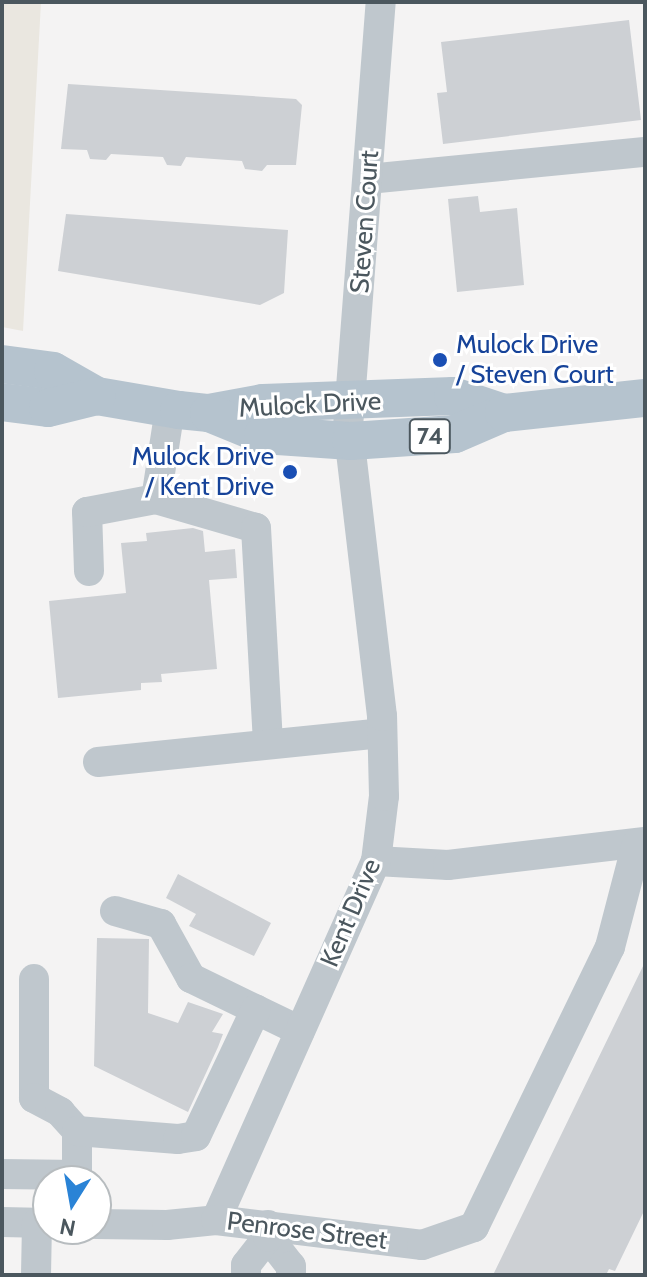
<!DOCTYPE html>
<style>
body{margin:0}
#map{position:relative;width:647px;height:1277px;overflow:hidden;background:#f4f3f3;font-family:Cabin,sans-serif}
div>[style]{position:absolute}
[style*='--x']{left:calc(var(--x)*1px);top:calc(var(--y)*1px);width:calc(var(--w)*1px);rotate:calc(var(--a)*1deg)}
.commercial>*{inset:0;background:#eae7e0}
.building>*{inset:0;background:#cdd0d4}
.minor>*{height:30px;margin:-15px;padding:0 15px;transform-origin:15px;border-radius:15px;background:#bfc7cd}
.major>*{height:38px;margin:-19px;padding:0 19px;transform-origin:19px;border-radius:19px;background:#b5c3ce}
.dots>*{width:22px;height:22px;translate:-50% -50%;box-sizing:border-box;border:4px solid #fff;border-radius:50%}
span{translate:-50% -50%;white-space:nowrap;text-align:center;line-height:1.15;-webkit-text-stroke:6px #fff;paint-order:stroke}
.shield-label span{padding:2px 6px;background:#fff;border:2px solid;border-radius:6px;-webkit-text-stroke-width:0}
.shield-label{font-size:24px;color:#4b575e;font-weight:700}
.street-label{font-size:26px;color:#4b575e}
.transit-label{font-size:26px;color:#164399}
.left{translate:0 -50%;text-align:left}
.right{translate:-100% -50%;text-align:right}
.frame{position:absolute;inset:0;border:4px solid #4b575e;pointer-events:none}
.north{position:absolute;left:32px;top:1165px;width:80px;height:80px;box-sizing:border-box;background:#fff;border:2px solid #b7bcbf;border-radius:50%;rotate:191deg;font-size:22px;font-weight:700;line-height:32px;text-align:center;color:#4b575e}
.north::after{content:'';display:block;margin:auto;width:28px;height:36px;background:#2a83d6;clip-path:polygon(50% 0,100% 100%,50% 72%,0 100%)}
</style>
<div id="map">
<div class="commercial">
<div style="clip-path:polygon(2px 2px,41px 2px,23px 331px,2px 327px)"></div>
</div>
<div class="building">
<div style="clip-path:polygon(629px 20px,641px 120px,443px 144px,437px 93px,447px 92px,441px 42px)"></div>
<div style="clip-path:polygon(68px 84px,296px 99px,302px 105px,296px 165px,267px 165px,262px 171px,245px 169px,242px 161px,186px 157px,181px 166px,167px 165px,163px 157px,111px 154px,106px 160px,90px 159px,87px 150px,61px 149px)"></div>
<div style="clip-path:polygon(478px 196px,480px 212px,517px 208px,524px 285px,457px 292px,448px 199px)"></div>
<div style="clip-path:polygon(66px 214px,288px 230px,284px 293px,260px 305px,58px 271px)"></div>
<div style="clip-path:polygon(193px 528px,203px 531px,205px 552px,235px 549px,237px 578px,209px 580px,217px 669px,161px 674px,162px 682px,141px 683px,141px 690px,58px 698px,49px 601px,126px 593px,121px 543px,147px 541px,146px 533px)"></div>
<div style="clip-path:polygon(178px 874px,271px 923px,254px 956px,189px 926px,196px 914px,166px 898px)"></div>
<div style="clip-path:polygon(97px 938px,149px 939px,148px 1013px,178px 1023px,188px 1002px,223px 1014px,212px 1032px,223px 1034px,218px 1047px,188px 1112px,94px 1066px)"></div>
<div style="clip-path:polygon(645px 962px,645px 1209px,615px 1271px,609px 1269px,606px 1275px,493px 1275px)"></div>
</div>
<div class="minor">
<div style="--x:368;--y:179;--w:278;--a:-5.6"></div>
<div style="--x:156;--y:499;--w:91;--a:-81.2"></div>
<div style="--x:89;--y:571;--w:59;--a:-91.9"></div>
<div style="--x:87;--y:512;--w:70;--a:-10.7"></div>
<div style="--x:156;--y:499;--w:104;--a:16.2"></div>
<div style="--x:256;--y:528;--w:216;--a:86.8"></div>
<div style="--x:98;--y:762;--w:285;--a:-5.8"></div>
<div style="--x:376;--y:861;--w:72;--a:3.2"></div>
<div style="--x:448;--y:865;--w:198;--a:-6.7"></div>
<div style="--x:115;--y:911;--w:48;--a:15.8"></div>
<div style="--x:161;--y:924;--w:62;--a:60.9"></div>
<div style="--x:191;--y:978;--w:121;--a:25.9"></div>
<div style="--x:34;--y:979;--w:119;--a:90"></div>
<div style="--x:34;--y:1098;--w:30;--a:28"></div>
<div style="--x:60;--y:1112;--w:25;--a:48"></div>
<div style="--x:2;--y:1174;--w:75;--a:0.8"></div>
<div style="--x:77;--y:1181;--w:50;--a:-90"></div>
<div style="--x:77;--y:1131;--w:101;--a:4.5"></div>
<div style="--x:178;--y:1139;--w:18;--a:-9"></div>
<div style="--x:196;--y:1136;--w:140;--a:-64.7"></div>
<div style="--x:216;--y:1220;--w:393;--a:-66"></div>
<div style="--x:376;--y:861;--w:65;--a:-83"></div>
<div style="--x:384;--y:796;--w:80;--a:-91.4"></div>
<div style="--x:382;--y:716;--w:291;--a:-96.7"></div>
<div style="--x:348;--y:427;--w:426;--a:-85.6"></div>
<div style="--x:2;--y:1222;--w:46;--a:1.2"></div>
<div style="--x:96;--y:1224;--w:71;--a:0.8"></div>
<div style="--x:167;--y:1225;--w:49;--a:-5.8"></div>
<div style="--x:216;--y:1220;--w:208;--a:6.9"></div>
<div style="--x:422;--y:1245;--w:55;--a:-19.1"></div>
<div style="--x:474;--y:1227;--w:311;--a:-64.1"></div>
<div style="--x:610;--y:947;--w:107;--a:-75.4"></div>
<div style="--x:268;--y:1237;--w:37;--a:52"></div>
<div style="--x:291;--y:1266;--w:9;--a:90"></div>
<div style="--x:36;--y:1275;--w:52;--a:-88.9"></div>
<div style="--x:246;--y:1275;--w:10;--a:-90"></div>
<div style="--x:246;--y:1265;--w:36;--a:-52"></div>
<div style="--x:268;--y:1237;--w:12;--a:-90"></div>
</div>
<div class="major">
<div style="--x:2;--y:364;--w:51;--a:7.8"></div>
<div style="--x:53;--y:371;--w:51;--a:29.6"></div>
<div style="--x:97;--y:396;--w:83;--a:9.7"></div>
<div style="--x:179;--y:410;--w:30;--a:6"></div>
<div style="--x:209;--y:413;--w:55;--a:-10.5"></div>
<div style="--x:263;--y:403;--w:190;--a:-2.1"></div>
<div style="--x:453;--y:396;--w:54;--a:18.4"></div>
<div style="--x:2;--y:402;--w:46;--a:7.4"></div>
<div style="--x:48;--y:408;--w:50;--a:-13.8"></div>
<div style="--x:209;--y:413;--w:58;--a:22.2"></div>
<div style="--x:263;--y:435;--w:88;--a:3.9"></div>
<div style="--x:351;--y:441;--w:104;--a:-3.9"></div>
<div style="--x:455;--y:434;--w:53;--a:-23.2"></div>
<div style="--x:504;--y:413;--w:142;--a:-6.1"></div>
</div>
<div class="dots">
<div style="left:440px;top:360px;background:#1a4fb4"></div>
<div style="left:290px;top:472px;background:#1a4fb4"></div>
</div>
<div class="shield-label">
<span style="left:430px;top:436px">74</span>
</div>
<div class="street-label">
<span style="left:365px;top:222px;rotate:-86deg">Steven Court</span>
<span style="left:310px;top:405px;rotate:-3deg">Mulock Drive</span>
<span style="left:351px;top:913px;rotate:-67deg">Kent Drive</span>
<span style="left:307px;top:1231px;rotate:7deg">Penrose Street</span>
</div>
<div class="transit-label">
<span class="left" style="left:456px;top:360px">Mulock Drive<br>/ Steven Court</span>
<span class="right" style="left:274px;top:472px">Mulock Drive<br>/ Kent Drive</span>
</div>
<div class="frame"></div>
<div class="north">N</div>
</div>
